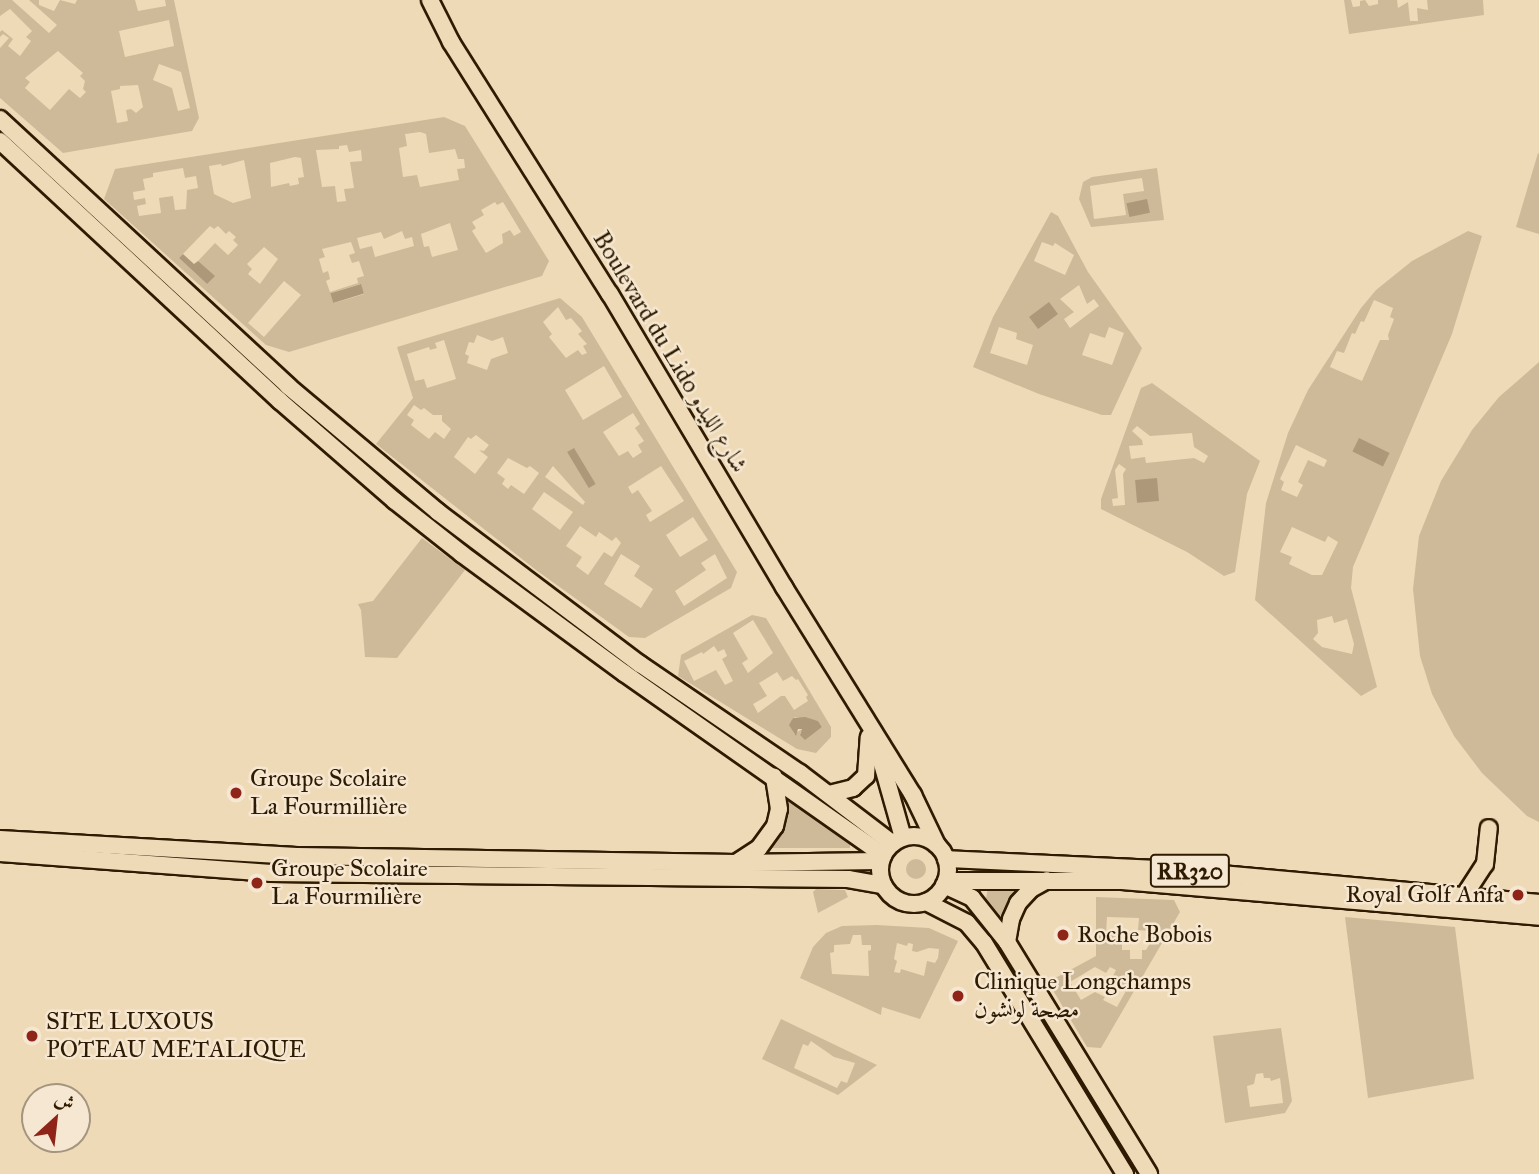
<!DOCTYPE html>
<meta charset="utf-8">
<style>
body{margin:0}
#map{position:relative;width:1539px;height:1174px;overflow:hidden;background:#efdab8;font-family:"IM FELL Great Primer",Amiri,serif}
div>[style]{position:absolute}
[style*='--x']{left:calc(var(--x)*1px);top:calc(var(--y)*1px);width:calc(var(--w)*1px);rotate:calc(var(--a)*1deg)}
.green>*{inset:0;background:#ceba99}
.round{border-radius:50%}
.water>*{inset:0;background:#ad997a;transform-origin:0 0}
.roads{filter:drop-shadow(2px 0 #2e1b01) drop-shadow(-2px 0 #2e1b01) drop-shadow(0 2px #2e1b01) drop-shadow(0 -2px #2e1b01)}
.major>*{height:16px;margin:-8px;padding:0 8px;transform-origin:8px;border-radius:8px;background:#efdab8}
.major>.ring{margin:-8px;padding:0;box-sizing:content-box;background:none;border:16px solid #efdab8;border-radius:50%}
.dots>*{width:19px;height:19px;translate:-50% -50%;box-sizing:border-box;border:4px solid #f5e7d1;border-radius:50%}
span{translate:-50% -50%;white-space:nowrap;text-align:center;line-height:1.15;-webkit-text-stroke:5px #f5e7d1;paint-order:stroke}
.shield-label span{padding:2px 5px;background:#f5e7d1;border:2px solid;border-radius:5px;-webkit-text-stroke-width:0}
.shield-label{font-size:23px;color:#2e1b01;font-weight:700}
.street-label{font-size:24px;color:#2e1b01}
.poi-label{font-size:24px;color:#2e1b01}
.left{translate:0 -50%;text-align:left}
.right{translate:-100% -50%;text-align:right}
.north{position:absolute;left:21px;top:1083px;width:70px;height:70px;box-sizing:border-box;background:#f5e7d1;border:2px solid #a5957e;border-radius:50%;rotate:27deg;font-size:19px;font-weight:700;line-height:28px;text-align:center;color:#2e1b01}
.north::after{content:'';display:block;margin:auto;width:24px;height:32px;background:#8f2418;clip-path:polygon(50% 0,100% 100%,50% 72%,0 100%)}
</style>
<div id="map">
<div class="green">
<div style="clip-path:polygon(evenodd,0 0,12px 0,49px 33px,57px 25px,29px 0,39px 0,39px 5px,54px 11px,60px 0,75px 4px,77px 0,135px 0,138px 11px,166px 6px,165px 0,174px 0,199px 118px,192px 131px,63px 153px,0 98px,0 48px,9px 38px,3px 34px,0 37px,0 32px,2px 30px,13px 39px,8px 46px,20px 56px,31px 41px,26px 37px,32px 31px,10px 9px,0 16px,0 0,169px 20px,174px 46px,125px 57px,119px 31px,169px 20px,0 0,58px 51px,83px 73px,80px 76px,85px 81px,83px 89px,86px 92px,80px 98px,69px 89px,50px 110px,25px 88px,30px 82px,25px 78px,58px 51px,0 0,159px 64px,181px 72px,190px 108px,178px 111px,172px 88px,153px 80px,159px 64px,0 0,138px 85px,143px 107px,136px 113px,131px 109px,126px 110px,128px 121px,117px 123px,111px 91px,120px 89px,120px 86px,138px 85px)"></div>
<div style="clip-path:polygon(1344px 0,1351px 0,1353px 7px,1360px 6px,1360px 1px,1365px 0,1369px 6px,1378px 4px,1378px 0,1397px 0,1398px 8px,1408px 2px,1410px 21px,1418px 21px,1417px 8px,1428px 10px,1427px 0,1483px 0,1484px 15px,1349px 34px)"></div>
<div style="clip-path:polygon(evenodd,444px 117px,465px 126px,549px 261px,542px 276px,289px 352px,266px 345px,104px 199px,115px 169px,444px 117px,420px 132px,426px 134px,429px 153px,455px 149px,458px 159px,464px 159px,465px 168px,457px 169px,459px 180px,420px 187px,417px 175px,403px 177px,399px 148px,407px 146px,405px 134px,420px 132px,444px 117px,347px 145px,349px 152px,361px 150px,362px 161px,350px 162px,354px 188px,344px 189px,346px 201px,337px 202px,335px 186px,322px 187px,316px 150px,339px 149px,339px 146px,347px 145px,444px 117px,295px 157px,301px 158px,304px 177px,298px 178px,299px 184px,290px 186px,289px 183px,271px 187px,270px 163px,295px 157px,444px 117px,244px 160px,251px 198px,233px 203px,214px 194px,209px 166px,221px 164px,222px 166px,244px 160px,444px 117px,183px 168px,185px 178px,196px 176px,198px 188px,187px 190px,186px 209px,175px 210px,173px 196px,159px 198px,161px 213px,139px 216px,137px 206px,146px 204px,145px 198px,134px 200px,133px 192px,145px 190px,143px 179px,153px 177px,153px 173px,183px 168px,444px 117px,495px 202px,497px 205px,503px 202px,521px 232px,514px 236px,510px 230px,502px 234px,503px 243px,486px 253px,472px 231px,476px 228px,472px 222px,484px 215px,481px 210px,495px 202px,444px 117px,450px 223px,458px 250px,432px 257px,429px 246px,424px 247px,421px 234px,450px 223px,444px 117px,210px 226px,214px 229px,218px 226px,226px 234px,229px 231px,236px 237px,233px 240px,238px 245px,228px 255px,215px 243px,198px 261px,207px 284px,179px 258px,210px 226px,444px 117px,402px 231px,405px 239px,412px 237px,414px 246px,375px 257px,372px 246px,360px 249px,357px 238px,381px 232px,384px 239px,402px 231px,444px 117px,351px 242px,355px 253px,349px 255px,352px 263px,359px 261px,364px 276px,357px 278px,358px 283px,330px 292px,326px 281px,330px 279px,328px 271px,323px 273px,319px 259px,325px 257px,322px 249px,351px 242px,444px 117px,264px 247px,278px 259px,260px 284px,248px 274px,252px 269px,247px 264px,264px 247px,444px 117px,284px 281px,301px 295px,264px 337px,248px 323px,284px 281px,444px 117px,360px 284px,364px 294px,334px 303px,331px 293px,360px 284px)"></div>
<div style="clip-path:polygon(1538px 153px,1539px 154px,1539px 234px,1516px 227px)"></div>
<div style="clip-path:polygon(evenodd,1157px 168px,1164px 220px,1091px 227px,1079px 199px,1083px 182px,1092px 177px,1157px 168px,1142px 178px,1144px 191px,1123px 194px,1126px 215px,1094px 219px,1090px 186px,1142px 178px)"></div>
<div style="clip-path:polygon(evenodd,1051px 212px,1058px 216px,1088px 272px,1142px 348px,1111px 415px,1102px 415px,1039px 394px,973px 367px,993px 317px,1051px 212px,1042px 242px,1053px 246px,1055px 243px,1074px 255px,1065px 275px,1034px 261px,1042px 242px,1051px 212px,1079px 285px,1087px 304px,1094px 299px,1099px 306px,1070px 328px,1064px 319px,1074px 312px,1060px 299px,1079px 285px,1051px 212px,999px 327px,1017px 333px,1016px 339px,1033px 345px,1027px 365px,990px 353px,999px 327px,1051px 212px,1109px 327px,1124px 333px,1112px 365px,1082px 355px,1090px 333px,1105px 338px,1109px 327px)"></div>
<div style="clip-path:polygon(evenodd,1468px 231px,1482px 236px,1452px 334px,1353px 567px,1351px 588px,1377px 687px,1361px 696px,1255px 600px,1266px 503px,1288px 433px,1308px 390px,1361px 308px,1376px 290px,1412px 261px,1468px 231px,1374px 300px,1393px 308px,1390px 317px,1394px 319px,1388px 335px,1389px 340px,1380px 340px,1362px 381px,1330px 367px,1337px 351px,1344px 353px,1352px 333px,1355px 334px,1361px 321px,1364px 322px,1374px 300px,1468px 231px,1296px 445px,1327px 460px,1324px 467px,1308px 460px,1298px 482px,1303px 485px,1297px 497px,1281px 490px,1284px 482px,1280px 479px,1296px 445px,1468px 231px,1292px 527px,1325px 542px,1328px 536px,1338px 542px,1322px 575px,1312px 575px,1289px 564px,1292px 557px,1280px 552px,1292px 527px,1468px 231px,1332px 616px,1334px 623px,1347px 619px,1354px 644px,1352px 654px,1322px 647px,1313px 639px,1318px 633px,1317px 620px,1332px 616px)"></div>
<div style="clip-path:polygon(evenodd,560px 298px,582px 317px,737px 572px,731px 588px,645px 638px,629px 637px,536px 570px,376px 444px,413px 398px,397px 347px,560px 298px,558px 307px,566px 320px,571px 318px,582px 331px,578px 334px,587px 344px,583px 346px,587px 353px,582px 355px,578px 350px,566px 358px,549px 337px,552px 334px,543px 322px,558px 307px,560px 298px,477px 335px,492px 341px,503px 337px,508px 353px,491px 359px,487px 370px,467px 363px,469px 356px,465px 354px,469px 342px,474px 343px,477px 335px,560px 298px,444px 340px,456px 379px,427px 388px,424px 379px,415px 381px,407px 354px,429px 347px,430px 350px,437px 348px,435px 343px,444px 340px,560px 298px,604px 366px,622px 397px,583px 420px,565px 390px,604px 366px,560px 298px,414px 405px,421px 410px,424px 408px,433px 415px,442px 415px,442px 421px,451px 429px,444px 439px,435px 432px,429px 439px,411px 425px,414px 420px,407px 415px,414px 405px,560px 298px,633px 413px,640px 424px,635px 428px,644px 441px,638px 445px,642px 452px,633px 458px,628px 451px,619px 456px,603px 432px,633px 413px,560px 298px,476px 435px,489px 445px,484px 451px,479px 450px,488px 457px,475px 474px,454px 457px,468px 437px,471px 439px,476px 435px,560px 298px,508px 458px,527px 468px,530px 466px,539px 473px,524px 494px,511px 485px,508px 489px,502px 484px,505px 479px,497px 473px,508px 458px,560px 298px,553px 466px,585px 502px,583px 505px,545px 477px,553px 466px,560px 298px,661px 466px,684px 501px,650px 522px,646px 515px,652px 511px,638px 490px,632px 494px,628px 487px,661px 466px,560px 298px,544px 492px,573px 512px,560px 530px,532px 509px,544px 492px,560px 298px,693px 517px,708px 540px,680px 557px,666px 535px,693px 517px,560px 298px,580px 526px,596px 537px,599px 532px,612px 541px,616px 537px,621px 543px,612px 557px,604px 552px,588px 575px,576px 566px,582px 557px,566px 546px,580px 526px,560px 298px,621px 554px,640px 566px,634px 576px,653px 589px,641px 608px,604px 584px,621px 554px,560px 298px,715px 554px,727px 578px,684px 606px,675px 591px,706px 570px,701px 563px,715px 554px)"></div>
<div style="clip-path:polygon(1539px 362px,1539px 822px,1527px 816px,1482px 773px,1454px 736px,1432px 694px,1420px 656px,1413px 589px,1419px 536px,1441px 481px,1472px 430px,1499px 397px)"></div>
<div style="clip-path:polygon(evenodd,1152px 383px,1260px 461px,1247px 494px,1235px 572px,1224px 576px,1187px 552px,1101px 509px,1101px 499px,1141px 388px,1152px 383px,1137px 426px,1150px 436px,1192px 433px,1194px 447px,1208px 456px,1204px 463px,1194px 458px,1146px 463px,1145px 457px,1131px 459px,1129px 446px,1143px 445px,1142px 440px,1132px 431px,1137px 426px,1152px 383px,1119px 464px,1126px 469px,1123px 474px,1125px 505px,1113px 506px,1112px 499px,1118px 498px,1115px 470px,1119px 464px)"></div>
<div style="clip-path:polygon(422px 538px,465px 570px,397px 658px,365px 657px,361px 610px,358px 604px,373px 601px)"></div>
<div style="clip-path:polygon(evenodd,752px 615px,766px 618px,831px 727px,831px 737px,816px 753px,797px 749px,678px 676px,681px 655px,752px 615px,753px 620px,773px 653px,748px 673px,742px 663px,748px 659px,733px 633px,753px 620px,752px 615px,714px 646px,718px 652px,724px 649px,727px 656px,722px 659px,733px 681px,725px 685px,716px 670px,694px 681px,684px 661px,702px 652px,703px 654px,714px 646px,752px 615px,777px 672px,783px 681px,792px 676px,796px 680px,798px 679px,808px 695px,806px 697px,808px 701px,794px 710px,785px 696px,781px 696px,758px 713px,753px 704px,767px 696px,759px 683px,777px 672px,752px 615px,795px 717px,818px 721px,822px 727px,805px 739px,800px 734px,802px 729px,794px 734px,792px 719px,795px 717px)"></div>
<div style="clip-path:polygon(786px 798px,850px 844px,850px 848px,770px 848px)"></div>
<div class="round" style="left:906px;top:859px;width:20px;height:20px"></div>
<div style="clip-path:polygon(816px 889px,845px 890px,848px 897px,818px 913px,813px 892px)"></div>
<div style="clip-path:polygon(988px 889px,1021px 889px,1003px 919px,986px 898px)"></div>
<div style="clip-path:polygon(evenodd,1096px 897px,1174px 900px,1180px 912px,1101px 1048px,1087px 1047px,1048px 982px,1096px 956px,1096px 897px,1107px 917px,1139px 918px,1138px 930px,1149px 931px,1149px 945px,1146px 950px,1142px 950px,1142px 959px,1130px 959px,1130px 950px,1122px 950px,1122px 935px,1106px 934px,1107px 917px,1096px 897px,1095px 967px,1106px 973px,1110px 967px,1116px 970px,1111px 980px,1127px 989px,1117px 1007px,1103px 1000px,1105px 997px,1095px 992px,1081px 1000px,1070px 982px,1095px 967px)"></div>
<div style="clip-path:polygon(1345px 917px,1455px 927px,1474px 1079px,1368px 1098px)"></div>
<div style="clip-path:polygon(evenodd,877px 925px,929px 928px,958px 941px,920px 1019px,882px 1007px,881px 1015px,800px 978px,813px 947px,826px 933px,842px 926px,877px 925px,853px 935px,861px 935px,862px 945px,871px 945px,871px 950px,868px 951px,869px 976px,832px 974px,830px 953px,834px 952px,834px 945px,850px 944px,853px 935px,877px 925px,897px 943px,907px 946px,908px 943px,913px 944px,912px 951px,917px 952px,929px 948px,939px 949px,938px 958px,935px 963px,927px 961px,924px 976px,901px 969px,900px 973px,894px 972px,897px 961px,894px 959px,897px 943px)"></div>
<div style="clip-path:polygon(evenodd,781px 1019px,877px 1065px,838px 1095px,762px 1059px,781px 1019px,811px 1041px,834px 1057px,855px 1063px,847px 1083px,841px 1081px,837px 1088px,794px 1068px,803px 1044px,808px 1046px,811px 1041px)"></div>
<div style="clip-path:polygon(evenodd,1281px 1028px,1292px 1101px,1285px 1113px,1225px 1123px,1213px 1036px,1281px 1028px,1263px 1073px,1264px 1078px,1270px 1078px,1271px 1081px,1280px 1078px,1283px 1103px,1250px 1107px,1247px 1086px,1254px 1084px,1256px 1074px,1263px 1073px)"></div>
</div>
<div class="water">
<div style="left:1147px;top:199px;width:14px;height:21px;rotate:78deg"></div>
<div style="clip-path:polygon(183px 254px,194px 264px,198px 261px,215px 276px,207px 284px,179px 258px)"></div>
<div style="left:361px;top:284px;width:10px;height:32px;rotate:73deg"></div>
<div style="left:1049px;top:302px;width:15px;height:25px;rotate:53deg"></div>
<div style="left:1359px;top:438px;width:34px;height:15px;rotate:26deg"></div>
<div style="left:574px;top:448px;width:42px;height:8px;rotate:59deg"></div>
<div style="left:1157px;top:478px;width:23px;height:22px;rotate:85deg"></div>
<div style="clip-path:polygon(805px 717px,818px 721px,822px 727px,805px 740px,800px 735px,802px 729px,798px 729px,796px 736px,789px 725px,793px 718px)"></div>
</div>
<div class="roads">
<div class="major">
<div style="--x:430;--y:0;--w:47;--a:63.4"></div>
<div style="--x:451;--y:42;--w:298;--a:57.8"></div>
<div style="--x:610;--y:294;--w:341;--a:59.3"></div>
<div style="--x:784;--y:587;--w:245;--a:58.2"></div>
<div style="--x:913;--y:795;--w:55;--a:64.4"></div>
<div style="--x:0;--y:119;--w:393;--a:42.8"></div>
<div style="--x:288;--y:386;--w:196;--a:40"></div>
<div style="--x:438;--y:512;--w:253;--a:37"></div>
<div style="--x:640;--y:664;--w:194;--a:34.3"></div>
<div style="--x:800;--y:773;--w:116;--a:37.3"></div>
<div style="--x:0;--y:141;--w:382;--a:42.9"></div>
<div style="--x:280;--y:401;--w:152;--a:41"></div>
<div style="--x:395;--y:501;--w:85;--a:38.3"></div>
<div style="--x:462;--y:554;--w:201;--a:36.3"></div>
<div style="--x:624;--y:673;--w:317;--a:35.1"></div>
<div style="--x:879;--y:753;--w:88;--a:74.2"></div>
<div style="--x:829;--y:794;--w:25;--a:-14"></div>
<div style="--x:853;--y:788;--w:18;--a:-43"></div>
<div style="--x:866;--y:776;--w:39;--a:-86"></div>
<div class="ring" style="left:880px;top:836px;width:52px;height:52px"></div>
<div style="--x:0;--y:839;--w:297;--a:3.3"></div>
<div style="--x:297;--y:856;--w:439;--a:0.9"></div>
<div style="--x:736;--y:863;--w:144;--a:-0.8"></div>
<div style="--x:0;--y:853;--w:272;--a:4.2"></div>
<div style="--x:271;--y:873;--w:577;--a:0.6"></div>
<div style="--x:848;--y:879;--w:36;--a:10"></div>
<div style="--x:946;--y:859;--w:231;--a:2.7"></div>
<div style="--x:1177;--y:870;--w:364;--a:5.2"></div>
<div style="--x:736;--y:863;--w:27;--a:-33"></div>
<div style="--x:759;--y:848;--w:27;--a:-54"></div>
<div style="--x:775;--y:826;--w:17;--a:-77"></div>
<div style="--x:779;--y:809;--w:33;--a:-99"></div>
<div style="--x:946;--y:881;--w:176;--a:0"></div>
<div style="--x:1122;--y:881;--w:419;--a:4.9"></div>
<div style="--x:944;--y:885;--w:31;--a:25"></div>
<div style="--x:972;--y:898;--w:56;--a:51.5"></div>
<div style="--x:1007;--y:942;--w:272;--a:58.5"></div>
<div style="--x:926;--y:902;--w:46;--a:27.1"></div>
<div style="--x:967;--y:923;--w:26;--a:50"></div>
<div style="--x:984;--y:943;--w:271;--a:58.6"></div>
<div style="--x:1464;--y:903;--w:7;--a:-90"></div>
<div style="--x:1464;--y:896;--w:38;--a:-57"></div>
<div style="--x:1485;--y:864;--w:36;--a:-84"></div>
<div style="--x:1007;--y:942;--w:23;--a:-80"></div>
<div style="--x:1011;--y:919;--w:17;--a:-66"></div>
<div style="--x:1018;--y:903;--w:19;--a:-47"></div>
<div style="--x:1031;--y:889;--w:18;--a:-29"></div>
</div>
</div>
<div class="dots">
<div style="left:236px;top:793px;background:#8f2418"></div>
<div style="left:257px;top:883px;background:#8f2418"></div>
<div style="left:1518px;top:895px;background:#8f2418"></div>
<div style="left:1063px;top:935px;background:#8f2418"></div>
<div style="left:958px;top:996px;background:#8f2418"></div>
<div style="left:32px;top:1036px;background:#8f2418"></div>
</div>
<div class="shield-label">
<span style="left:1190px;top:871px">RR320</span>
</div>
<div class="street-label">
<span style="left:670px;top:352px;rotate:59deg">Boulevard du Lido شارع الليدو</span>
</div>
<div class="poi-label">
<span class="left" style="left:250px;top:793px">Groupe Scolaire<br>La Fourmillière</span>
<span class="left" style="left:271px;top:883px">Groupe Scolaire<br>La Fourmilière</span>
<span class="right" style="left:1504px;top:895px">Royal Golf Anfa</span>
<span class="left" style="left:1077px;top:935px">Roche Bobois</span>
<span class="left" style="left:974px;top:996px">Clinique Longchamps<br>مصحة لونشون</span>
<span class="left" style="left:46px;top:1036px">SITE LUXOUS<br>POTEAU METALIQUE</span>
</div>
<div class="north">ش</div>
</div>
